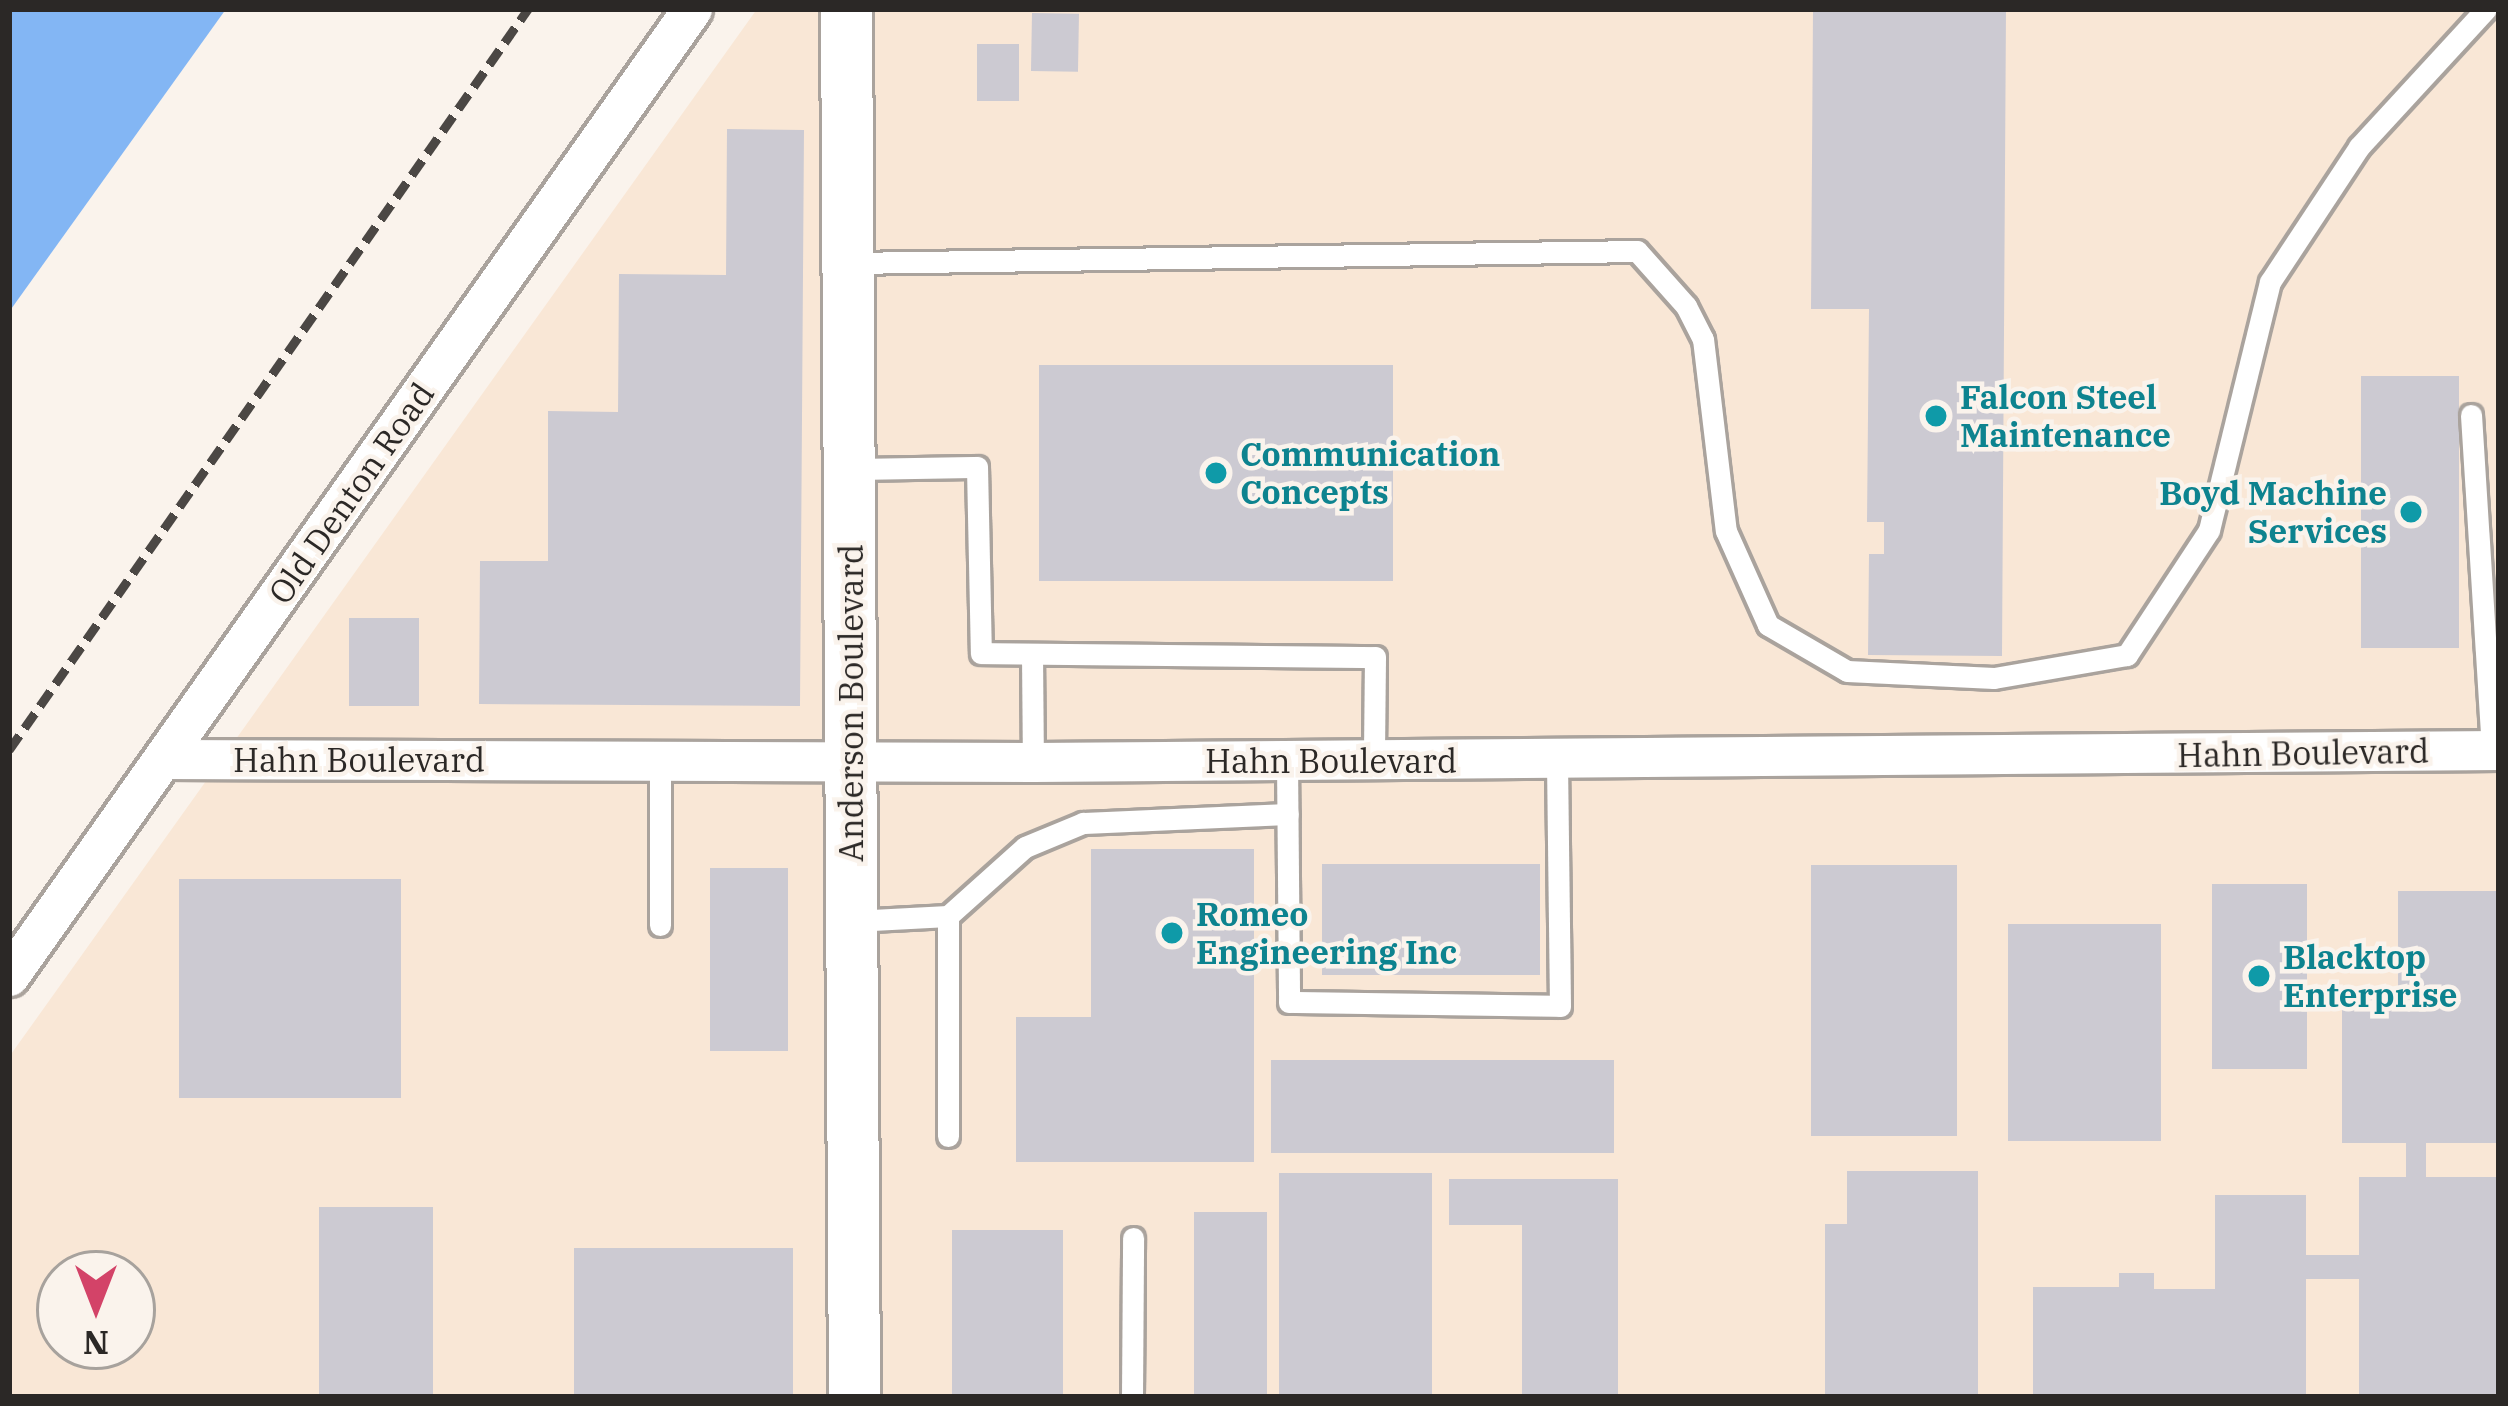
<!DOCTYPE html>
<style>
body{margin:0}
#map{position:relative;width:2508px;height:1406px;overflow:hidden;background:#faf3ec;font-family:"IBM Plex Serif",serif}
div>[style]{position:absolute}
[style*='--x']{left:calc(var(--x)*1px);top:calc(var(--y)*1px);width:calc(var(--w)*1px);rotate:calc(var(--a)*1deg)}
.industrial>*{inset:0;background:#f9e7d6}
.water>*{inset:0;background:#83b6f4}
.building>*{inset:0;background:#cccad2;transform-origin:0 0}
.roads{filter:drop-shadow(3px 0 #aaa39d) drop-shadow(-3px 0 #aaa39d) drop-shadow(0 3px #aaa39d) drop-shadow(0 -3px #aaa39d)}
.service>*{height:21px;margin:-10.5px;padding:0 10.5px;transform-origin:10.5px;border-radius:10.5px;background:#fff}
.minor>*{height:39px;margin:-19.5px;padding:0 19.5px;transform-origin:19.5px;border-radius:19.5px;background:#fff}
.tertiary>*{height:51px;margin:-25.5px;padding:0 25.5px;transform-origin:25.5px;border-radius:25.5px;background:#fff}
.rail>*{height:9px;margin-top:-4.5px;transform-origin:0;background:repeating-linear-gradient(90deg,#4b4744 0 18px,transparent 0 27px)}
.dots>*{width:33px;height:33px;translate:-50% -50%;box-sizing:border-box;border:6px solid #faf3ec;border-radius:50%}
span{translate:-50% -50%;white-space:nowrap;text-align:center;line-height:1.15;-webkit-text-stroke:9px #faf3ec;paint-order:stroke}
.culture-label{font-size:33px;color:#0d838f;font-weight:700}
.left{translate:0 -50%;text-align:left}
.right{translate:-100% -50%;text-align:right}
.street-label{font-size:33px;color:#2b2826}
.frame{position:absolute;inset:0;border:12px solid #2b2826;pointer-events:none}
.north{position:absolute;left:36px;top:1250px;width:120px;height:120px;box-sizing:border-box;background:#faf3ec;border:3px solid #a7a29d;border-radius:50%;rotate:180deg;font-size:33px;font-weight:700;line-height:48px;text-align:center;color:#2b2826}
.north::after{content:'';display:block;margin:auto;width:42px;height:54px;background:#d34368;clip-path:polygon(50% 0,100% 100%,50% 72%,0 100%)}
</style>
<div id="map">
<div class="industrial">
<div style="clip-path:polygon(evenodd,757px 9px,2499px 9px,2499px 1397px,9px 1397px,9px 1057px,757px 9px,60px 1274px,132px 1274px,132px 1346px,60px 1346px,60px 1274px)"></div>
</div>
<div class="water">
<div style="clip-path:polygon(9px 9px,226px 9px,9px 312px)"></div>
</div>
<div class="building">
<div style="clip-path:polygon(1813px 9px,2006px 9px,2002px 656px,1868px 655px,1869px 554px,1884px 554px,1884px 522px,1867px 522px,1869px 309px,1811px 309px)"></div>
<div style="left:1032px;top:13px;width:47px;height:58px;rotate:1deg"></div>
<div style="left:977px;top:44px;width:42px;height:57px"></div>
<div style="clip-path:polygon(727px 129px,804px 130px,800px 706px,479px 704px,480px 561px,548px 561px,548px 411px,618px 412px,619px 274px,726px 275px)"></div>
<div style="left:1039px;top:365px;width:354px;height:216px"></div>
<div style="left:2361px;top:376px;width:98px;height:272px"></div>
<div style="left:349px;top:618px;width:70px;height:88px"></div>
<div style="clip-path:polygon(1091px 849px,1254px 849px,1254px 1162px,1016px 1162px,1016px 1017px,1091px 1017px)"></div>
<div style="left:1322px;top:864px;width:218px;height:111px"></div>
<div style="left:1811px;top:865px;width:146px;height:271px"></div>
<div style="left:710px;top:868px;width:78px;height:183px"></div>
<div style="left:179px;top:879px;width:222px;height:219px"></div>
<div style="left:2212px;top:884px;width:95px;height:185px"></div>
<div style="clip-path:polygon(2398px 891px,2499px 891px,2499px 1143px,2426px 1143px,2426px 1177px,2499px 1177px,2499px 1397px,2359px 1397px,2359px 1279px,2306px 1279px,2306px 1397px,2033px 1397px,2033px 1287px,2119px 1287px,2119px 1273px,2154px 1273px,2154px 1289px,2215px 1289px,2215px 1195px,2306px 1195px,2306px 1255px,2359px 1255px,2359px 1177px,2406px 1177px,2406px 1143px,2342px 1143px,2342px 998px,2398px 998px)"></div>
<div style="left:2008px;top:924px;width:153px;height:217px"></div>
<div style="left:1271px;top:1060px;width:343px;height:93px"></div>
<div style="clip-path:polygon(1847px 1171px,1978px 1171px,1978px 1397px,1825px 1397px,1825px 1224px,1847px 1224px)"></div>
<div style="left:1279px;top:1173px;width:153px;height:224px"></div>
<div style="clip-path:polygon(1449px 1179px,1618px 1179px,1618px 1397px,1522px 1397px,1522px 1225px,1449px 1225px)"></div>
<div style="left:319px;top:1207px;width:114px;height:190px"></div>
<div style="left:1267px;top:1212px;width:185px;height:73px;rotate:90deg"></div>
<div style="left:952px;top:1230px;width:111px;height:167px"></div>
<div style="left:574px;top:1248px;width:219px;height:149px"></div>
</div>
<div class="roads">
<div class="service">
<div style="--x:850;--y:263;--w:787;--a:-0.87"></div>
<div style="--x:1637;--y:251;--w:74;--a:48.3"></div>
<div style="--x:1686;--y:306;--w:37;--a:63"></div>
<div style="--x:1703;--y:339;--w:193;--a:83.2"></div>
<div style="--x:1726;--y:531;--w:103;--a:65.9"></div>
<div style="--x:1768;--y:625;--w:91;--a:30.2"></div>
<div style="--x:1847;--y:671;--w:147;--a:2.7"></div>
<div style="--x:1994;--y:678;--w:135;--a:-9.8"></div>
<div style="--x:2127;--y:655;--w:149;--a:-56.7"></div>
<div style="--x:2209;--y:530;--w:255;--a:-76.2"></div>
<div style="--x:2270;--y:282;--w:162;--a:-56.6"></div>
<div style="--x:2359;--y:147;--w:188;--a:-47.4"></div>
<div style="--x:2471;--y:415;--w:336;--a:86.4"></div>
<div style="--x:852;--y:469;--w:125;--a:-0.9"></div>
<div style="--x:977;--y:467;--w:186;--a:88.8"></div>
<div style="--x:981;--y:653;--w:394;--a:0.6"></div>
<div style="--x:1375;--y:657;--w:103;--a:90.6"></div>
<div style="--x:1032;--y:654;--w:108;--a:89.5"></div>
<div style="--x:660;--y:761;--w:164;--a:90"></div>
<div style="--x:1287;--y:761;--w:241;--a:89.5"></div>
<div style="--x:1289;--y:1002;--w:271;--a:0.8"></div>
<div style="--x:1560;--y:1006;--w:246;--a:-90.7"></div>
<div style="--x:948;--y:916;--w:220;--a:90"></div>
<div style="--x:853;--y:921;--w:95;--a:-3"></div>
<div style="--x:948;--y:916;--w:103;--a:-41.9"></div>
<div style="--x:1025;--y:847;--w:63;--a:-22.5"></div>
<div style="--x:1083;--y:823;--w:205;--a:-2.5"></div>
<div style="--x:1132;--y:1397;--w:159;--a:-89.6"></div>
</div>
<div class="minor">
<div style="--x:163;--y:759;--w:870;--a:0.2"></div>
<div style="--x:1033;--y:762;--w:1466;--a:-0.47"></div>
<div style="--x:9;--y:976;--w:1184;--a:-54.77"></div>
</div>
<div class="tertiary">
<div style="--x:846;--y:9;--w:1388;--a:89.67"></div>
</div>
</div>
<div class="rail">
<div style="--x:9;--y:750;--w:905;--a:-54.99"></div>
</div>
<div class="dots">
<div style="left:1936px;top:416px;background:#0f9aa8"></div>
<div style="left:1216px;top:473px;background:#0f9aa8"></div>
<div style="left:2411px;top:512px;background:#0f9aa8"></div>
<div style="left:1172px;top:933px;background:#0f9aa8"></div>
<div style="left:2259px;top:976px;background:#0f9aa8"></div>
</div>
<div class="culture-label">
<span class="left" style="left:1960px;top:416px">Falcon Steel<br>Maintenance</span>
<span class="left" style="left:1240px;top:473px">Communication<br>Concepts</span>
<span class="right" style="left:2387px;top:512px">Boyd Machine<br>Services</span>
<span class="left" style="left:1196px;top:933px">Romeo<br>Engineering Inc</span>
<span class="left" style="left:2283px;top:976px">Blacktop<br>Enterprise</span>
</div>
<div class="street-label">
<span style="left:351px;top:493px;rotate:-55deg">Old Denton Road</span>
<span style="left:851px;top:703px;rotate:-90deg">Anderson Boulevard</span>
<span style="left:2303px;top:753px;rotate:-1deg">Hahn Boulevard</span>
<span style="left:359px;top:760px">Hahn Boulevard</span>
<span style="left:1331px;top:761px">Hahn Boulevard</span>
</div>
<div class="frame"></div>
<div class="north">N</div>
</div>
